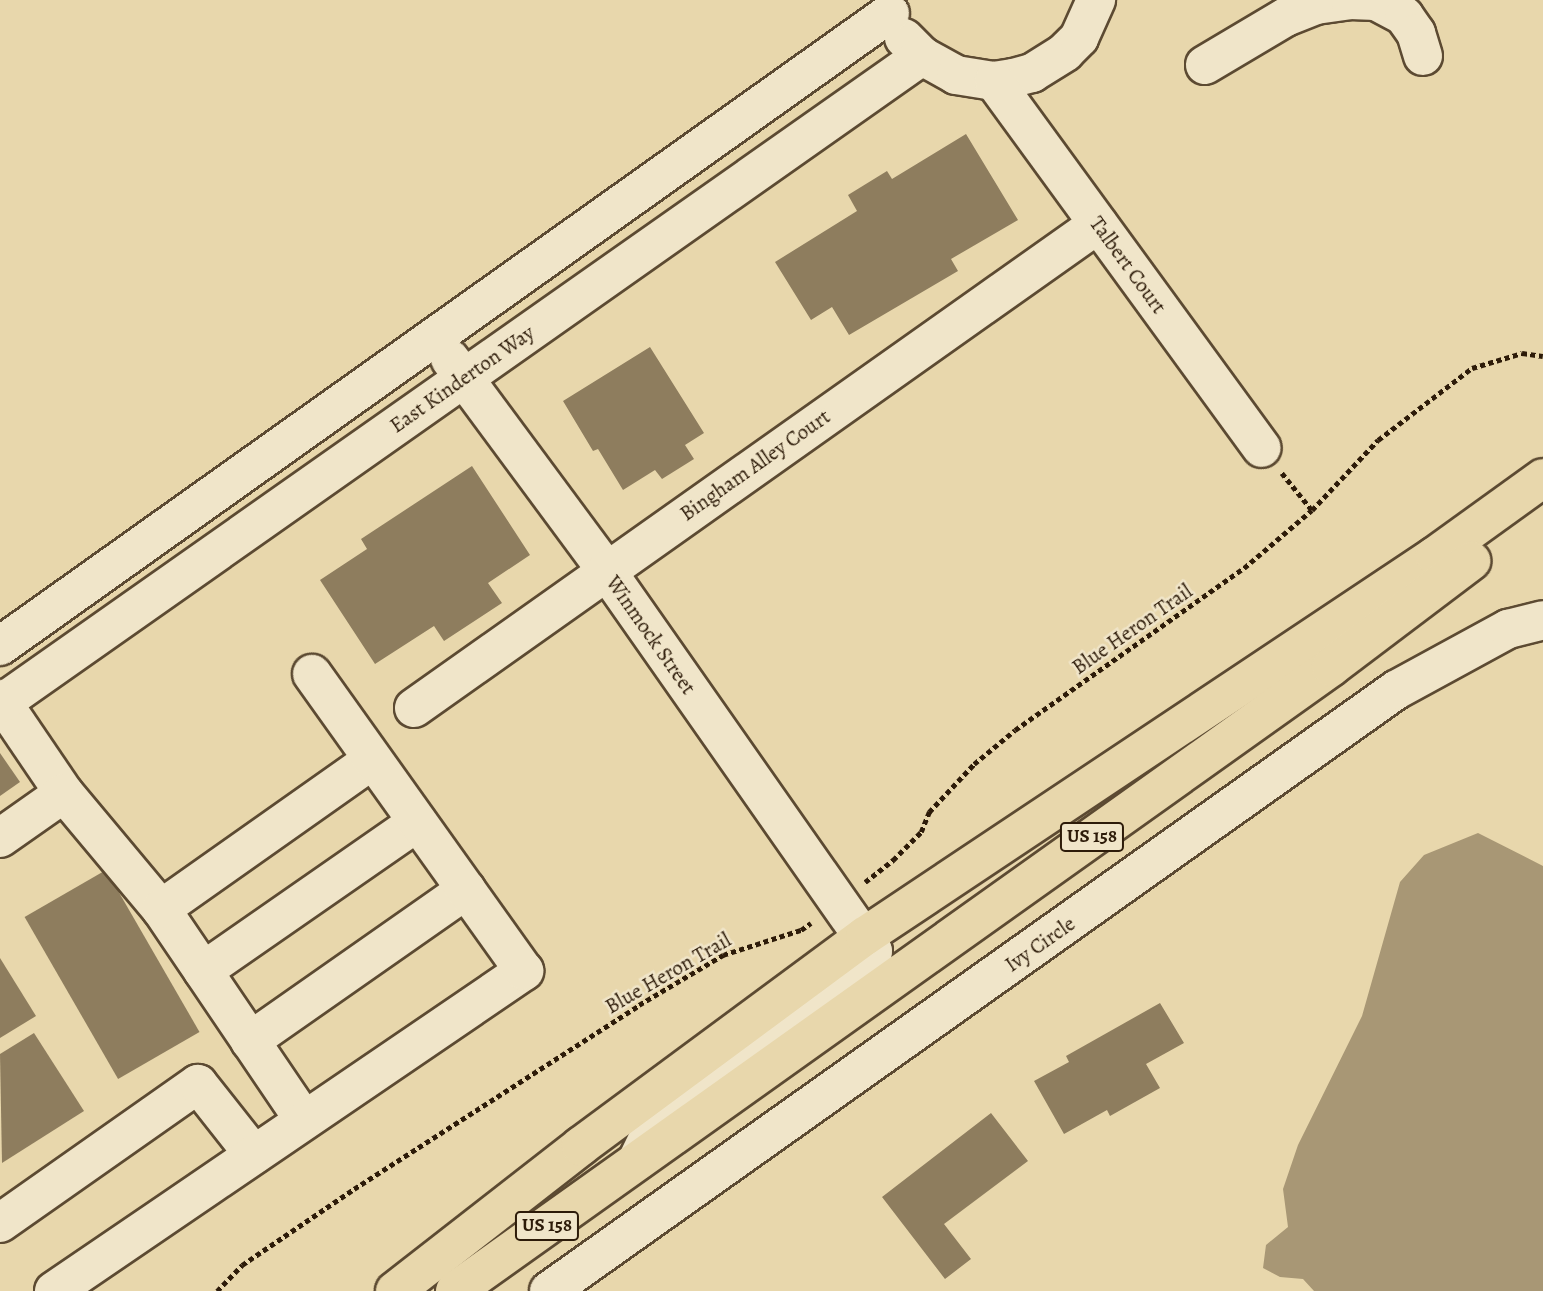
<!DOCTYPE html>
<style>
body{margin:0}
#map{position:relative;width:1543px;height:1291px;overflow:hidden;background:#e8d7ac;font-family:Alegreya,serif}
div>[style]{position:absolute}
[style*='--x']{left:calc(var(--x)*1px);top:calc(var(--y)*1px);width:calc(var(--w)*1px);rotate:calc(var(--a)*1deg)}
.water>*{inset:0;background:#a89775}
.building>*{inset:0;background:#8e7d5e;transform-origin:0 0}
.path>*{height:4.5px;margin-top:-2.25px;transform-origin:0;background:repeating-linear-gradient(90deg,#2d1b09 0 5px,transparent 0 8.5px)}
.roads{filter:drop-shadow(2px 0 #5c4a32) drop-shadow(-2px 0 #5c4a32) drop-shadow(0 2px #5c4a32) drop-shadow(0 -2px #5c4a32)}
.minor>*{height:38px;margin:-19px;padding:0 19px;transform-origin:19px;border-radius:19px;background:#f0e5c9}
.major>*{height:38px;margin:-19px;padding:0 19px;transform-origin:19px;border-radius:19px;background:#e8d7ac}
span{translate:-50% -50%;white-space:nowrap;text-align:center;line-height:1.15;-webkit-text-stroke:5px #f0e5c9;paint-order:stroke}
.shield-label span{padding:2px 5px;background:#f0e5c9;border:2px solid;border-radius:5px;-webkit-text-stroke-width:0}
.shield-label{font-size:19px;color:#2d1b09;font-weight:700}
.street-label{font-size:21px;color:#2d1b09}
</style>
<div id="map">
<div class="water">
<div style="clip-path:polygon(1478px 833px,1543px 866px,1543px 1291px,1314px 1291px,1303px 1279px,1280px 1277px,1263px 1268px,1266px 1245px,1288px 1227px,1283px 1189px,1298px 1145px,1362px 1016px,1400px 882px,1424px 855px)"></div>
</div>
<div class="building">
<div style="clip-path:polygon(966px 134px,1018px 220px,951px 259px,958px 271px,849px 335px,832px 307px,811px 320px,775px 262px,857px 211px,848px 195px,887px 171px,892px 179px)"></div>
<div style="clip-path:polygon(650px 347px,704px 433px,685px 445px,694px 459px,662px 479px,655px 470px,623px 490px,598px 449px,593px 451px,563px 401px)"></div>
<div style="clip-path:polygon(472px 466px,530px 555px,488px 583px,502px 603px,444px 641px,434px 626px,375px 664px,320px 580px,367px 549px,361px 539px)"></div>
<div style="clip-path:polygon(0 753px,20px 782px,0 796px)"></div>
<div style="left:106px;top:870px;width:187px;height:94px;rotate:60deg"></div>
<div style="clip-path:polygon(0 958px,36px 1016px,0 1038px)"></div>
<div style="clip-path:polygon(1160px 1003px,1184px 1043px,1146px 1064px,1160px 1088px,1110px 1116px,1107px 1110px,1064px 1134px,1034px 1081px,1069px 1062px,1066px 1056px)"></div>
<div style="clip-path:polygon(34px 1033px,84px 1111px,2px 1163px,0 1054px)"></div>
<div style="clip-path:polygon(991px 1113px,1028px 1161px,944px 1224px,971px 1259px,945px 1279px,882px 1197px)"></div>
</div>
<div class="path">
<div style="--x:1282;--y:473;--w:48;--a:51"></div>
<div style="--x:865;--y:882;--w:36;--a:-38"></div>
<div style="--x:893;--y:860;--w:40;--a:-45"></div>
<div style="--x:921;--y:832;--w:22;--a:-68"></div>
<div style="--x:929;--y:812;--w:66;--a:-46.8"></div>
<div style="--x:974;--y:764;--w:53;--a:-39.7"></div>
<div style="--x:1015;--y:730;--w:281;--a:-35.3"></div>
<div style="--x:1244;--y:568;--w:89;--a:-40.5"></div>
<div style="--x:1312;--y:510;--w:96;--a:-46.7"></div>
<div style="--x:1378;--y:440;--w:118;--a:-37.5"></div>
<div style="--x:1472;--y:368;--w:52;--a:-16.7"></div>
<div style="--x:1522;--y:353;--w:21;--a:8"></div>
<div style="--x:217;--y:1291;--w:36;--a:-46"></div>
<div style="--x:242;--y:1265;--w:135;--a:-34.2"></div>
<div style="--x:354;--y:1189;--w:339;--a:-32.8"></div>
<div style="--x:639;--y:1005;--w:98;--a:-30.8"></div>
<div style="--x:723;--y:955;--w:82;--a:-17.8"></div>
<div style="--x:801;--y:930;--w:12;--a:-35"></div>
</div>
<div class="roads">
<div class="minor">
<div style="--x:904;--y:38;--w:25;--a:45"></div>
<div style="--x:922;--y:56;--w:39;--a:29"></div>
<div style="--x:956;--y:75;--w:38;--a:9"></div>
<div style="--x:994;--y:81;--w:19;--a:-9"></div>
<div style="--x:1013;--y:78;--w:20;--a:-15"></div>
<div style="--x:1032;--y:73;--w:39;--a:-32"></div>
<div style="--x:1065;--y:52;--w:20;--a:-45"></div>
<div style="--x:1079;--y:38;--w:42;--a:-65.9"></div>
<div style="--x:1205;--y:65;--w:94;--a:-30.7"></div>
<div style="--x:1286;--y:17;--w:32;--a:-22"></div>
<div style="--x:1316;--y:5;--w:34;--a:-8"></div>
<div style="--x:1350;--y:0;--w:26;--a:2"></div>
<div style="--x:1376;--y:1;--w:32;--a:28"></div>
<div style="--x:1404;--y:16;--w:21;--a:55"></div>
<div style="--x:1416;--y:33;--w:24;--a:73"></div>
<div style="--x:994;--y:81;--w:454;--a:53.9"></div>
<div style="--x:450;--y:359;--w:262;--a:53.5"></div>
<div style="--x:606;--y:570;--w:465;--a:55"></div>
<div style="--x:873;--y:951;--w:6;--a:99"></div>
<div style="--x:872;--y:957;--w:25;--a:138"></div>
<div style="--x:853;--y:974;--w:236;--a:142.9"></div>
<div style="--x:665;--y:1116;--w:23;--a:130"></div>
<div style="--x:650;--y:1134;--w:30;--a:116"></div>
<div style="--x:0;--y:646;--w:1092;--a:-35.42"></div>
<div style="--x:0;--y:699;--w:114;--a:55.8"></div>
<div style="--x:64;--y:793;--w:151;--a:50.1"></div>
<div style="--x:2;--y:703;--w:1125;--a:-35.12"></div>
<div style="--x:414;--y:708;--w:838;--a:-35.28"></div>
<div style="--x:0;--y:838;--w:78;--a:-35.1"></div>
<div style="--x:203;--y:971;--w:261;--a:-34.8"></div>
<div style="--x:250;--y:1041;--w:264;--a:-35"></div>
<div style="--x:304;--y:1120;--w:255;--a:-124.1"></div>
<div style="--x:161;--y:909;--w:258;--a:-35.2"></div>
<div style="--x:0;--y:1223;--w:242;--a:-35.1"></div>
<div style="--x:198;--y:1084;--w:90;--a:51.7"></div>
<div style="--x:54;--y:1291;--w:569;--a:-34.25"></div>
<div style="--x:524;--y:971;--w:365;--a:-125.5"></div>
<div style="--x:549;--y:1291;--w:1039;--a:-35.36"></div>
<div style="--x:1396;--y:690;--w:128;--a:-28.6"></div>
<div style="--x:1508;--y:629;--w:36;--a:-14"></div>
</div>
<div class="major">
<div style="--x:395;--y:1291;--w:236;--a:-37.9"></div>
<div style="--x:581;--y:1146;--w:353;--a:-36.5"></div>
<div style="--x:865;--y:936;--w:685;--a:-33.69"></div>
<div style="--x:1435;--y:556;--w:133;--a:-35.8"></div>
<div style="--x:455;--y:1291;--w:1076;--a:-35.46"></div>
<div style="--x:1331;--y:667;--w:176;--a:-37.1"></div>
</div>
</div>
<div class="shield-label">
<span style="left:1092px;top:837px">US 158</span>
<span style="left:547px;top:1226px">US 158</span>
</div>
<div class="street-label">
<span style="left:1128px;top:265px;rotate:54deg">Talbert Court</span>
<span style="left:462px;top:379px;rotate:-35deg">East Kinderton Way</span>
<span style="left:755px;top:465px;rotate:-35deg">Bingham Alley Court</span>
<span style="left:1132px;top:629px;rotate:-35deg">Blue Heron Trail</span>
<span style="left:651px;top:635px;rotate:55deg">Winmock Street</span>
<span style="left:1040px;top:944px;rotate:-35deg">Ivy Circle</span>
<span style="left:668px;top:973px;rotate:-30deg">Blue Heron Trail</span>
</div>
</div>
